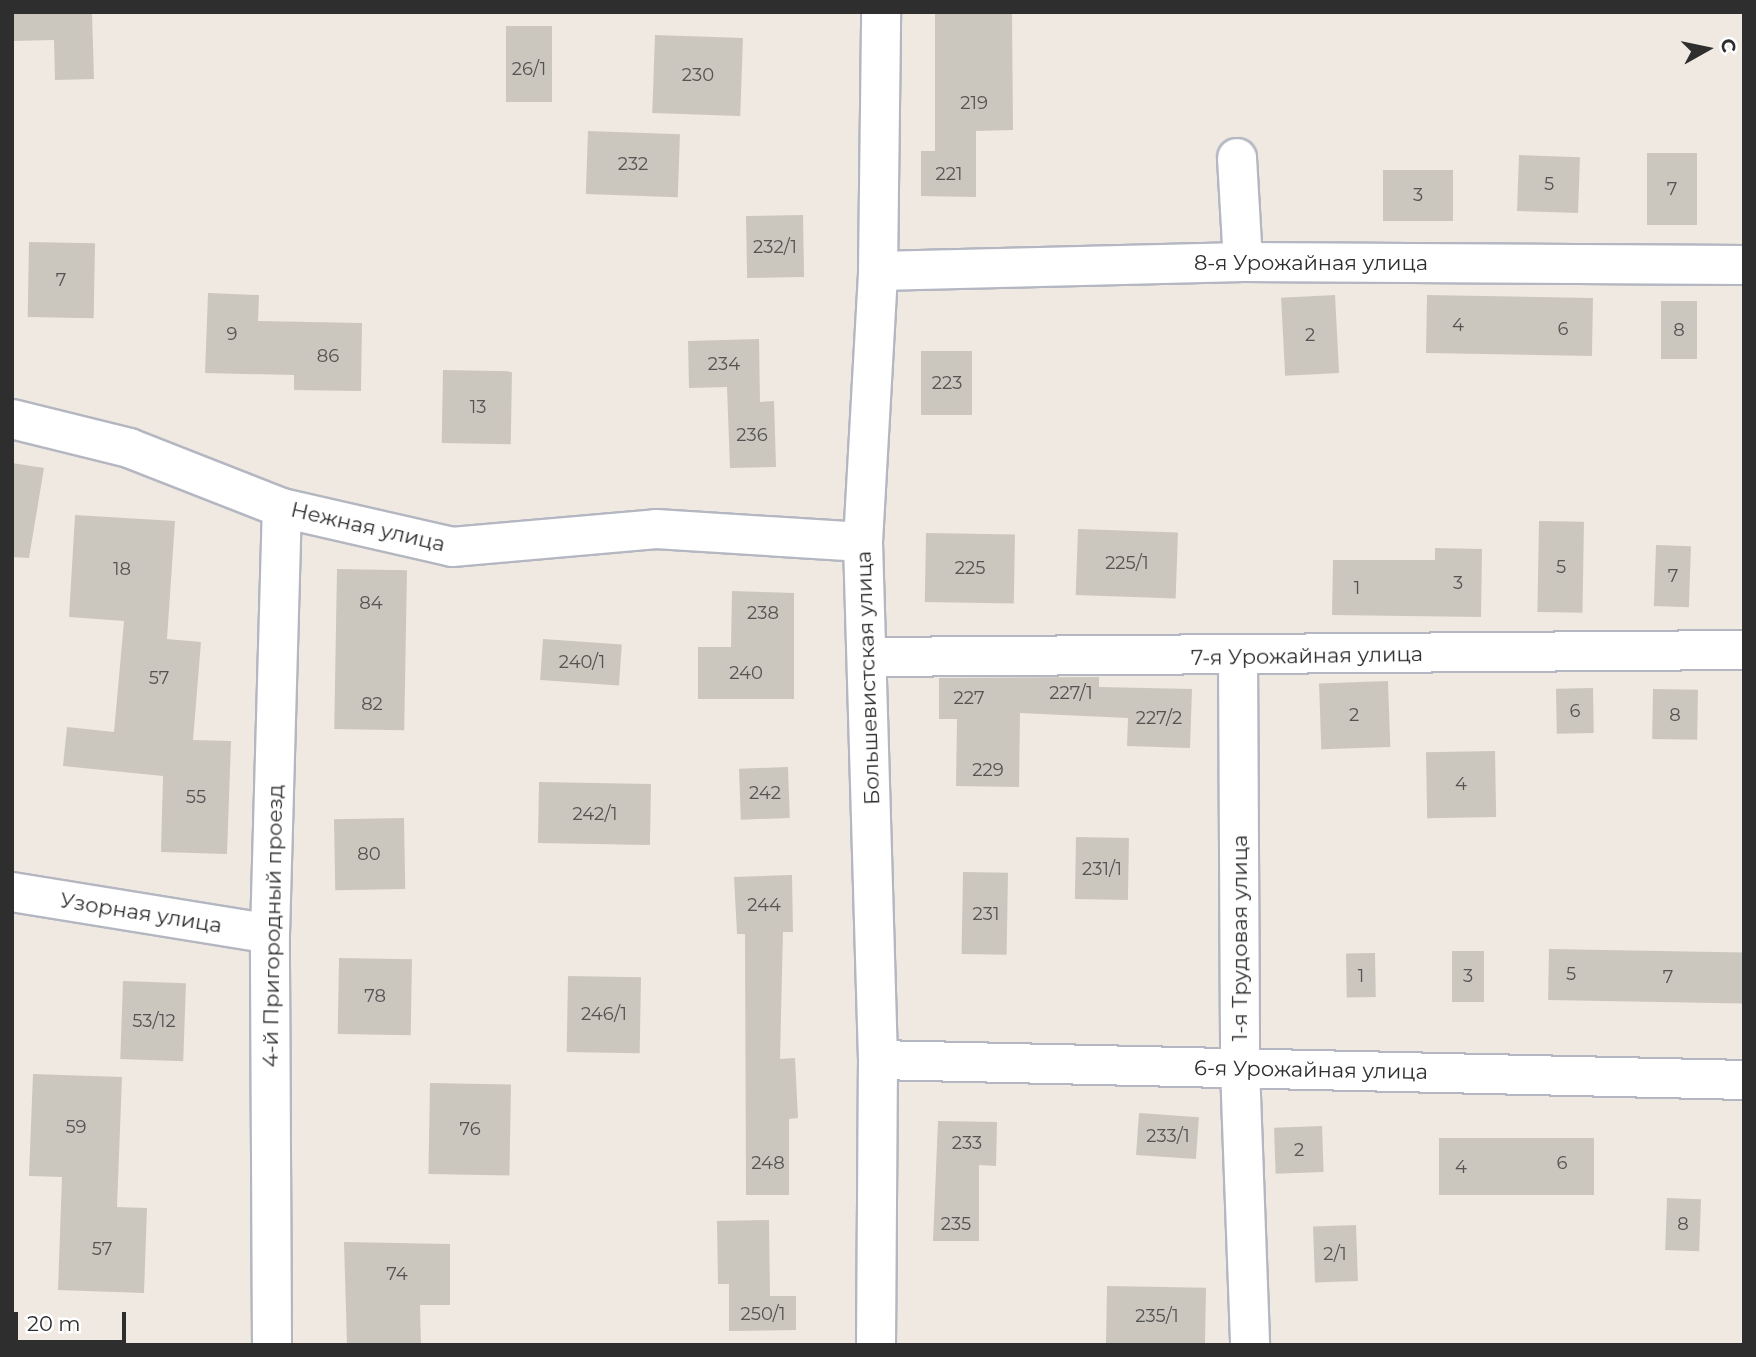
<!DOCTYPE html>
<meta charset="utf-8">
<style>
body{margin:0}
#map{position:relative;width:1756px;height:1357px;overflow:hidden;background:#efe9e1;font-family:Montserrat,sans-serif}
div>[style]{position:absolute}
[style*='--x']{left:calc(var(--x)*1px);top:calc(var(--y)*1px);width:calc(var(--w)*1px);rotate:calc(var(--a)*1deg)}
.building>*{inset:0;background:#cbc7bf;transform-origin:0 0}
.roads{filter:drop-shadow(2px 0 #b4b7c1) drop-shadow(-2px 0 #b4b7c1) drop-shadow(0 2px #b4b7c1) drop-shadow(0 -2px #b4b7c1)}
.minor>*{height:38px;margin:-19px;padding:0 19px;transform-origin:19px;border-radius:19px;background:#fff}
span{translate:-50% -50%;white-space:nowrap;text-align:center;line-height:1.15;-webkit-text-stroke:6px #fff;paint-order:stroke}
.number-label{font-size:18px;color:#555452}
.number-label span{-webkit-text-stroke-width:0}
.street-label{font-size:21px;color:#2e2e2e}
.frame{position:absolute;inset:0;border:14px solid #2e2e2e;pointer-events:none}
.north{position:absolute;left:1672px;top:14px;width:70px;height:70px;-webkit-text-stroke:5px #fff;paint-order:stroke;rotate:81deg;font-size:19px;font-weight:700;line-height:28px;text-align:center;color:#2e2e2e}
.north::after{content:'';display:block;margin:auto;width:24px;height:32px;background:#2e2e2e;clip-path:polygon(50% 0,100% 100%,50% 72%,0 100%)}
.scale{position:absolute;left:14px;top:1312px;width:112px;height:32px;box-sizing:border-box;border:4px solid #2e2e2e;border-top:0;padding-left:9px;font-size:21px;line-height:24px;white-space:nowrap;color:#2e2e2e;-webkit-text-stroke:5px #fff;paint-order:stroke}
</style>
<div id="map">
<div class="building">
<div style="clip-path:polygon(12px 12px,92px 12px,94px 79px,55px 80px,54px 40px,12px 41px)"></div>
<div style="clip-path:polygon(935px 12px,1012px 12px,1013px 130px,976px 131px,976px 197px,921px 196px,921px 151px,935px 151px)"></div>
<div style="left:552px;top:26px;width:76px;height:46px;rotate:90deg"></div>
<div style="left:655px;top:35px;width:88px;height:78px;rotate:2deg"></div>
<div style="left:588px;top:131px;width:92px;height:63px;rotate:2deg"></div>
<div style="left:1647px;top:153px;width:50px;height:72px"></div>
<div style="left:1519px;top:155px;width:61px;height:56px;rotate:2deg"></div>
<div style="left:1383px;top:170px;width:70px;height:51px"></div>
<div style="left:803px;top:215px;width:62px;height:57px;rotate:89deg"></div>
<div style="left:29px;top:242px;width:66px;height:75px;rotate:1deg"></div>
<div style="clip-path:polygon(208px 293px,259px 295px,258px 321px,362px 323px,361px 391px,294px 390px,294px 375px,205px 373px)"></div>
<div style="left:1335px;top:295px;width:78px;height:54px;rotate:87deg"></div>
<div style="left:1427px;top:295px;width:166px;height:58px;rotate:1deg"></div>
<div style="left:1661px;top:301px;width:36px;height:58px"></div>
<div style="clip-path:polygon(759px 339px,760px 402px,774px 401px,776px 467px,730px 468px,727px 387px,689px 388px,688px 341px)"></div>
<div style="left:972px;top:351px;width:64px;height:51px;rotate:90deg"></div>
<div style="left:443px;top:370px;width:69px;height:73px;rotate:1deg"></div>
<div style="clip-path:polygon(12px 463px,44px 468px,29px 558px,12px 557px)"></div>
<div style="clip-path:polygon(75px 515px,175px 521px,167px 639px,201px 642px,193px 740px,231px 741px,227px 854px,161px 852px,163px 776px,63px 766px,67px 727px,114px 732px,124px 621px,69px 617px)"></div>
<div style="left:1539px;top:521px;width:45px;height:91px;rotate:1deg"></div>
<div style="left:1078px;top:529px;width:100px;height:66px;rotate:2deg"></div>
<div style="left:926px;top:533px;width:89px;height:69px;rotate:1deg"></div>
<div style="left:1656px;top:545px;width:35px;height:61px;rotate:2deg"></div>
<div style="clip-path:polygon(1435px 548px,1482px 549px,1481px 617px,1332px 615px,1333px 560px,1435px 560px)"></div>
<div style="left:337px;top:569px;width:70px;height:160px;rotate:1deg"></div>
<div style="clip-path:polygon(732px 591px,794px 593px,794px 699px,698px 699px,698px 647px,731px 647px)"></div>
<div style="left:543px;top:639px;width:79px;height:41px;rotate:4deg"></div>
<div style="clip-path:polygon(1099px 677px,1099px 687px,1192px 689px,1190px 748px,1127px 746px,1128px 718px,1020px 713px,1019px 787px,956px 786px,957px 719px,939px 719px,939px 678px)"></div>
<div style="left:1388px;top:681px;width:66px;height:69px;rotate:88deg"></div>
<div style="left:1593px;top:688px;width:45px;height:37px;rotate:89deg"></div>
<div style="left:1653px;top:689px;width:45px;height:50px;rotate:1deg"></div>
<div style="left:1495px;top:751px;width:66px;height:69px;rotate:89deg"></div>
<div style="left:788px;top:767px;width:51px;height:49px;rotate:88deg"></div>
<div style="left:539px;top:782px;width:112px;height:61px;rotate:1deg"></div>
<div style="left:404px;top:818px;width:71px;height:70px;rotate:89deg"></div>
<div style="left:1076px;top:837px;width:53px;height:62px;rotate:1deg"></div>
<div style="left:963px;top:872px;width:45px;height:82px;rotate:1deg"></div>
<div style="clip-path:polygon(792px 875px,793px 932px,783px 932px,780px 1059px,795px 1058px,798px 1118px,789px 1119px,789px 1195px,746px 1195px,745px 934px,737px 934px,734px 877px)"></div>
<div style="left:1549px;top:949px;width:195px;height:51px;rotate:1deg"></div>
<div style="left:1452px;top:951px;width:32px;height:51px"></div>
<div style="left:1375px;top:953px;width:44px;height:29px;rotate:89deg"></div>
<div style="left:339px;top:958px;width:73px;height:76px;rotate:1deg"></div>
<div style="left:568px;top:976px;width:73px;height:76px;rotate:1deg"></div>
<div style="left:123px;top:981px;width:63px;height:78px;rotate:2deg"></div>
<div style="clip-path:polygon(33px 1074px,122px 1077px,117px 1207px,147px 1208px,144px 1293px,58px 1290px,62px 1177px,29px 1176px)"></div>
<div style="left:430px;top:1083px;width:81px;height:91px;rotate:1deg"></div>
<div style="left:1139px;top:1113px;width:60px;height:42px;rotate:4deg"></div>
<div style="clip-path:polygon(938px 1121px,997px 1122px,996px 1166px,979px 1165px,979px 1241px,933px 1241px)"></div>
<div style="left:1322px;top:1126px;width:46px;height:48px;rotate:88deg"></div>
<div style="left:1439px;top:1138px;width:155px;height:57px"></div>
<div style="left:1667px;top:1198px;width:34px;height:52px;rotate:2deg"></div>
<div style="clip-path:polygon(769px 1220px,770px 1296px,796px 1296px,796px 1330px,729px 1331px,729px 1284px,718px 1284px,717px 1221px)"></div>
<div style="left:1356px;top:1225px;width:56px;height:43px;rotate:88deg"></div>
<div style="clip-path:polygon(344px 1242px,450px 1244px,450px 1305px,420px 1305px,421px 1345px,347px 1345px)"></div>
<div style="left:1107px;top:1286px;width:99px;height:59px;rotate:1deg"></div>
</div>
<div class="roads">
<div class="minor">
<div style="--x:1237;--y:158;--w:104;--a:86.7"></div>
<div style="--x:878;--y:271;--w:365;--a:-1.4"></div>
<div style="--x:1243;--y:262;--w:501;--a:0.34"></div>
<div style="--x:12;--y:419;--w:121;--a:13.9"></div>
<div style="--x:129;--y:448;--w:164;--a:21.4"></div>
<div style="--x:282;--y:508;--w:174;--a:12.9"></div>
<div style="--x:452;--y:547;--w:205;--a:-5"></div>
<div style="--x:656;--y:529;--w:207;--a:3.6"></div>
<div style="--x:871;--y:657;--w:873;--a:-0.46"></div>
<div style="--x:1238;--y:657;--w:411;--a:89.7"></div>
<div style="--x:1240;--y:1068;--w:277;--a:87.9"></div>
<div style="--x:12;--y:892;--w:261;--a:9.2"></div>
<div style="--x:878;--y:1060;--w:866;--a:1.32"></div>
<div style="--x:272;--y:1345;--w:411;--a:-90.3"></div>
<div style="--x:270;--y:934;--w:426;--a:-88.4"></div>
<div style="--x:876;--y:1345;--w:285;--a:-89.6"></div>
<div style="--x:878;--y:1060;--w:518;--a:-91.66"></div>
<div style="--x:863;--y:542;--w:271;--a:-86.8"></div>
<div style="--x:878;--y:271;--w:259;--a:-89.3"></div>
</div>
</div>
<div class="number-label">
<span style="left:529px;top:69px">26/1</span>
<span style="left:698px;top:75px">230</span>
<span style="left:974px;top:103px">219</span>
<span style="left:633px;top:164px">232</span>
<span style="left:949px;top:174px">221</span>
<span style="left:1549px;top:184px">5</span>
<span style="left:1672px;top:189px">7</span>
<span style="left:1418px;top:195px">3</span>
<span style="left:775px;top:247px">232/1</span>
<span style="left:61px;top:280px">7</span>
<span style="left:1458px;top:325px">4</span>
<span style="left:1563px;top:329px">6</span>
<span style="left:1679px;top:330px">8</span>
<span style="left:232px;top:334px">9</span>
<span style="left:1310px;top:335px">2</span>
<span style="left:328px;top:356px">86</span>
<span style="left:724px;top:364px">234</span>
<span style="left:947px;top:383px">223</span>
<span style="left:478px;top:407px">13</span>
<span style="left:752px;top:435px">236</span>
<span style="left:1127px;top:563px">225/1</span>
<span style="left:1561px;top:567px">5</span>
<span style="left:970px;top:568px">225</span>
<span style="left:122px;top:569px">18</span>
<span style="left:1673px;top:576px">7</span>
<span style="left:1458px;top:583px">3</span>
<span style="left:1357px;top:588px">1</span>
<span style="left:371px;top:603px">84</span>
<span style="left:763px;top:613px">238</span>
<span style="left:582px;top:662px">240/1</span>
<span style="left:746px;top:673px">240</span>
<span style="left:159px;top:678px">57</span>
<span style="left:1071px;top:693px">227/1</span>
<span style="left:969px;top:698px">227</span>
<span style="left:372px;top:704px">82</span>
<span style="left:1575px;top:711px">6</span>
<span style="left:1354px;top:715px">2</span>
<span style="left:1675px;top:715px">8</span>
<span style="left:1159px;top:718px">227/2</span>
<span style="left:988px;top:770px">229</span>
<span style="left:1461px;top:784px">4</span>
<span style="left:765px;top:793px">242</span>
<span style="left:196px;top:797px">55</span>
<span style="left:595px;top:814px">242/1</span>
<span style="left:369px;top:854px">80</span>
<span style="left:1102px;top:869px">231/1</span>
<span style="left:764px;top:905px">244</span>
<span style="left:986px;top:914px">231</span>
<span style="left:1571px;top:974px">5</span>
<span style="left:1361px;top:976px">1</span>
<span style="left:1468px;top:976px">3</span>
<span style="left:1668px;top:977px">7</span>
<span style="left:375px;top:996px">78</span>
<span style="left:604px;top:1014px">246/1</span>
<span style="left:154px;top:1021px">53/12</span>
<span style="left:76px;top:1127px">59</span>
<span style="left:470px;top:1129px">76</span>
<span style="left:1168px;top:1136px">233/1</span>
<span style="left:967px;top:1143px">233</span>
<span style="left:1299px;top:1150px">2</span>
<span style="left:768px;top:1163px">248</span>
<span style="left:1562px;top:1163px">6</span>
<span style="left:1461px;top:1167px">4</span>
<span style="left:956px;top:1224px">235</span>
<span style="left:1683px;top:1224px">8</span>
<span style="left:102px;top:1249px">57</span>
<span style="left:1335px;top:1254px">2/1</span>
<span style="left:397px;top:1274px">74</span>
<span style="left:763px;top:1314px">250/1</span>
<span style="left:1157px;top:1316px">235/1</span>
</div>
<div class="street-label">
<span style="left:1311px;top:263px">8-я Урожайная улица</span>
<span style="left:368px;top:527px;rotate:13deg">Нежная улица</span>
<span style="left:1307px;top:656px;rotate:-1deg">7-я Урожайная улица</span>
<span style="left:868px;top:678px;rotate:-92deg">Большевистская улица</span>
<span style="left:141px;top:913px;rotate:9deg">Узорная улица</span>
<span style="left:273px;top:926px;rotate:-89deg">4-й Пригородный проезд</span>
<span style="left:1240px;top:938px;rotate:-90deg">1-я Трудовая улица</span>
<span style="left:1311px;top:1070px;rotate:1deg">6-я Урожайная улица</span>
</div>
<div class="frame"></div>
<div class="north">С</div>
<div class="scale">20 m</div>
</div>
